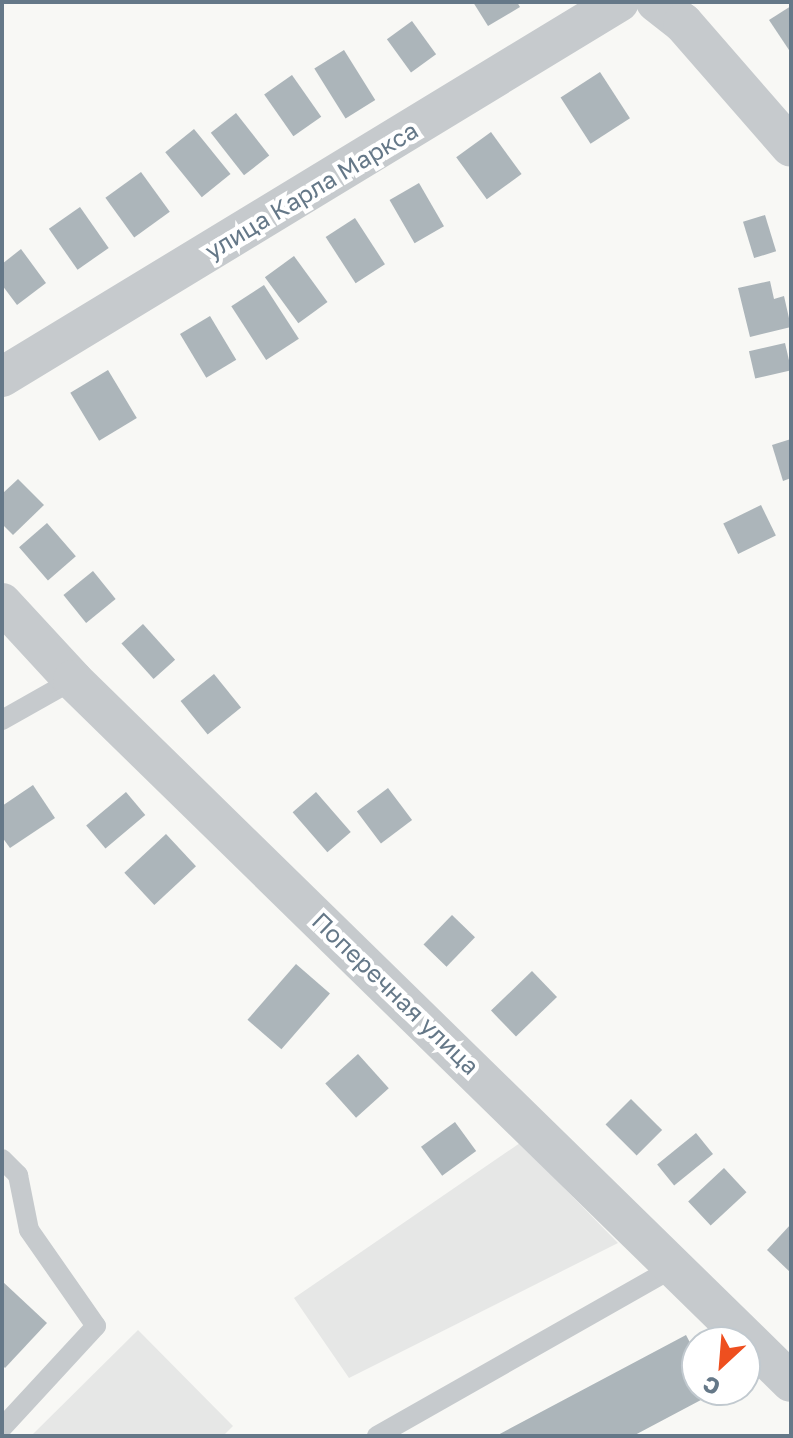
<!DOCTYPE html>
<meta charset="utf-8">
<style>
body{margin:0}
#map{position:relative;width:793px;height:1438px;overflow:hidden;background:#f8f8f5;font-family:"Golos Text",sans-serif}
div>[style]{position:absolute}
[style*='--x']{left:calc(var(--x)*1px);top:calc(var(--y)*1px);width:calc(var(--w)*1px);rotate:calc(var(--a)*1deg)}
.built>*{inset:0;background:#e6e7e6}
.building>*{inset:0;background:#acb5ba;transform-origin:0 0}
.lane>*{height:20px;margin:-10px;padding:0 10px;transform-origin:10px;border-radius:10px;background:#c6cacd}
.street>*{height:40px;margin:-20px;padding:0 20px;transform-origin:20px;border-radius:20px;background:#c6cacd}
span{translate:-50% -50%;white-space:nowrap;text-align:center;line-height:1.15;-webkit-text-stroke:8px #fff;paint-order:stroke}
.street-label{font-size:24px;color:#657888}
.frame{position:absolute;inset:0;border:4px solid #657888;pointer-events:none}
.north{position:absolute;left:681px;top:1326px;width:80px;height:80px;box-sizing:border-box;background:#fff;border:2px solid #c1c9cf;border-radius:50%;rotate:206deg;font-size:22px;font-weight:700;line-height:32px;text-align:center;color:#657888}
.north::after{content:'';display:block;margin:auto;width:28px;height:36px;background:#ee4f1f;clip-path:polygon(50% 0,100% 100%,50% 72%,0 100%)}
</style>
<div id="map">
<div class="built">
<div style="clip-path:polygon(520px 1143px,618px 1243px,349px 1378px,294px 1298px)"></div>
<div style="clip-path:polygon(138px 1330px,233px 1426px,223px 1436px,31px 1436px)"></div>
</div>
<div class="building">
<div style="clip-path:polygon(473px 2px,517px 2px,520px 7px,488px 26px)"></div>
<div style="clip-path:polygon(791px 6px,791px 53px,769px 20px)"></div>
<div style="left:412px;top:21px;width:41px;height:31px;rotate:54deg"></div>
<div style="left:344px;top:50px;width:59px;height:35px;rotate:58deg"></div>
<div style="left:600px;top:72px;width:55px;height:47px;rotate:57deg"></div>
<div style="left:292px;top:75px;width:51px;height:34px;rotate:55deg"></div>
<div style="left:236px;top:113px;width:54px;height:32px;rotate:52deg"></div>
<div style="left:194px;top:129px;width:58px;height:37px;rotate:51deg"></div>
<div style="left:491px;top:132px;width:52px;height:43px;rotate:54deg"></div>
<div style="left:141px;top:172px;width:49px;height:44px;rotate:54deg"></div>
<div style="left:419px;top:183px;width:50px;height:34px;rotate:60deg"></div>
<div style="left:80px;top:207px;width:50px;height:38px;rotate:55deg"></div>
<div style="left:765px;top:215px;width:38px;height:23px;rotate:73deg"></div>
<div style="left:355px;top:218px;width:55px;height:35px;rotate:57deg"></div>
<div style="clip-path:polygon(21px 249px,46px 283px,17px 305px,2px 285px,2px 264px)"></div>
<div style="left:294px;top:256px;width:57px;height:36px;rotate:54deg"></div>
<div style="clip-path:polygon(770px 281px,774px 299px,784px 296px,791px 327px,750px 337px,738px 288px)"></div>
<div style="left:264px;top:285px;width:64px;height:39px;rotate:57deg"></div>
<div style="left:210px;top:316px;width:51px;height:35px;rotate:59deg"></div>
<div style="left:785px;top:343px;width:28px;height:37px;rotate:77deg"></div>
<div style="left:108px;top:370px;width:56px;height:44px;rotate:59deg"></div>
<div style="clip-path:polygon(791px 439px,791px 478px,783px 481px,772px 445px)"></div>
<div style="clip-path:polygon(18px 479px,44px 505px,13px 535px,2px 524px,2px 494px)"></div>
<div style="left:761px;top:505px;width:34px;height:42px;rotate:64deg"></div>
<div style="left:47px;top:523px;width:44px;height:37px;rotate:49deg"></div>
<div style="left:93px;top:571px;width:36px;height:38px;rotate:51deg"></div>
<div style="left:143px;top:624px;width:48px;height:29px;rotate:48deg"></div>
<div style="left:214px;top:674px;width:43px;height:43px;rotate:51deg"></div>
<div style="clip-path:polygon(33px 785px,55px 818px,10px 848px,2px 837px,2px 806px)"></div>
<div style="left:388px;top:788px;width:40px;height:39px;rotate:53deg"></div>
<div style="left:126px;top:792px;width:30px;height:52px;rotate:50deg"></div>
<div style="left:316px;top:792px;width:53px;height:31px;rotate:49deg"></div>
<div style="left:166px;top:834px;width:44px;height:57px;rotate:47deg"></div>
<div style="left:452px;top:915px;width:32px;height:41px;rotate:44deg"></div>
<div style="left:296px;top:964px;width:45px;height:74px;rotate:41deg"></div>
<div style="left:532px;top:971px;width:36px;height:57px;rotate:46deg"></div>
<div style="left:358px;top:1054px;width:46px;height:44px;rotate:48deg"></div>
<div style="left:631px;top:1099px;width:44px;height:36px;rotate:45deg"></div>
<div style="left:455px;top:1122px;width:36px;height:42px;rotate:54deg"></div>
<div style="left:696px;top:1133px;width:27px;height:50px;rotate:51deg"></div>
<div style="left:724px;top:1168px;width:33px;height:49px;rotate:47deg"></div>
<div style="clip-path:polygon(791px 1224px,791px 1273px,767px 1250px)"></div>
<div style="clip-path:polygon(2px 1281px,47px 1323px,5px 1368px,2px 1365px)"></div>
<div style="clip-path:polygon(686px 1335px,697px 1356px,697px 1390px,716px 1392px,633px 1436px,496px 1436px)"></div>
</div>
<div class="lane">
<div style="--x:2;--y:720;--w:81;--a:-29.4"></div>
<div style="--x:2;--y:1159;--w:23;--a:45"></div>
<div style="--x:18;--y:1175;--w:56;--a:78.7"></div>
<div style="--x:29;--y:1230;--w:117;--a:55.1"></div>
<div style="--x:96;--y:1326;--w:139;--a:132.7"></div>
<div style="--x:377;--y:1436;--w:344;--a:-29.6"></div>
</div>
<div class="street">
<div style="--x:656;--y:2;--w:34;--a:38"></div>
<div style="--x:683;--y:23;--w:164;--a:48.9"></div>
<div style="--x:2;--y:377;--w:722;--a:-31.29"></div>
<div style="--x:2;--y:603;--w:105;--a:47.3"></div>
<div style="--x:73;--y:680;--w:1004;--a:44.35"></div>
</div>
<div class="street-label">
<span style="left:311px;top:190px;rotate:-31deg">улица Карла Маркса</span>
<span style="left:396px;top:993px;rotate:44deg">Поперечная улица</span>
</div>
<div class="frame"></div>
<div class="north">С</div>
</div>
